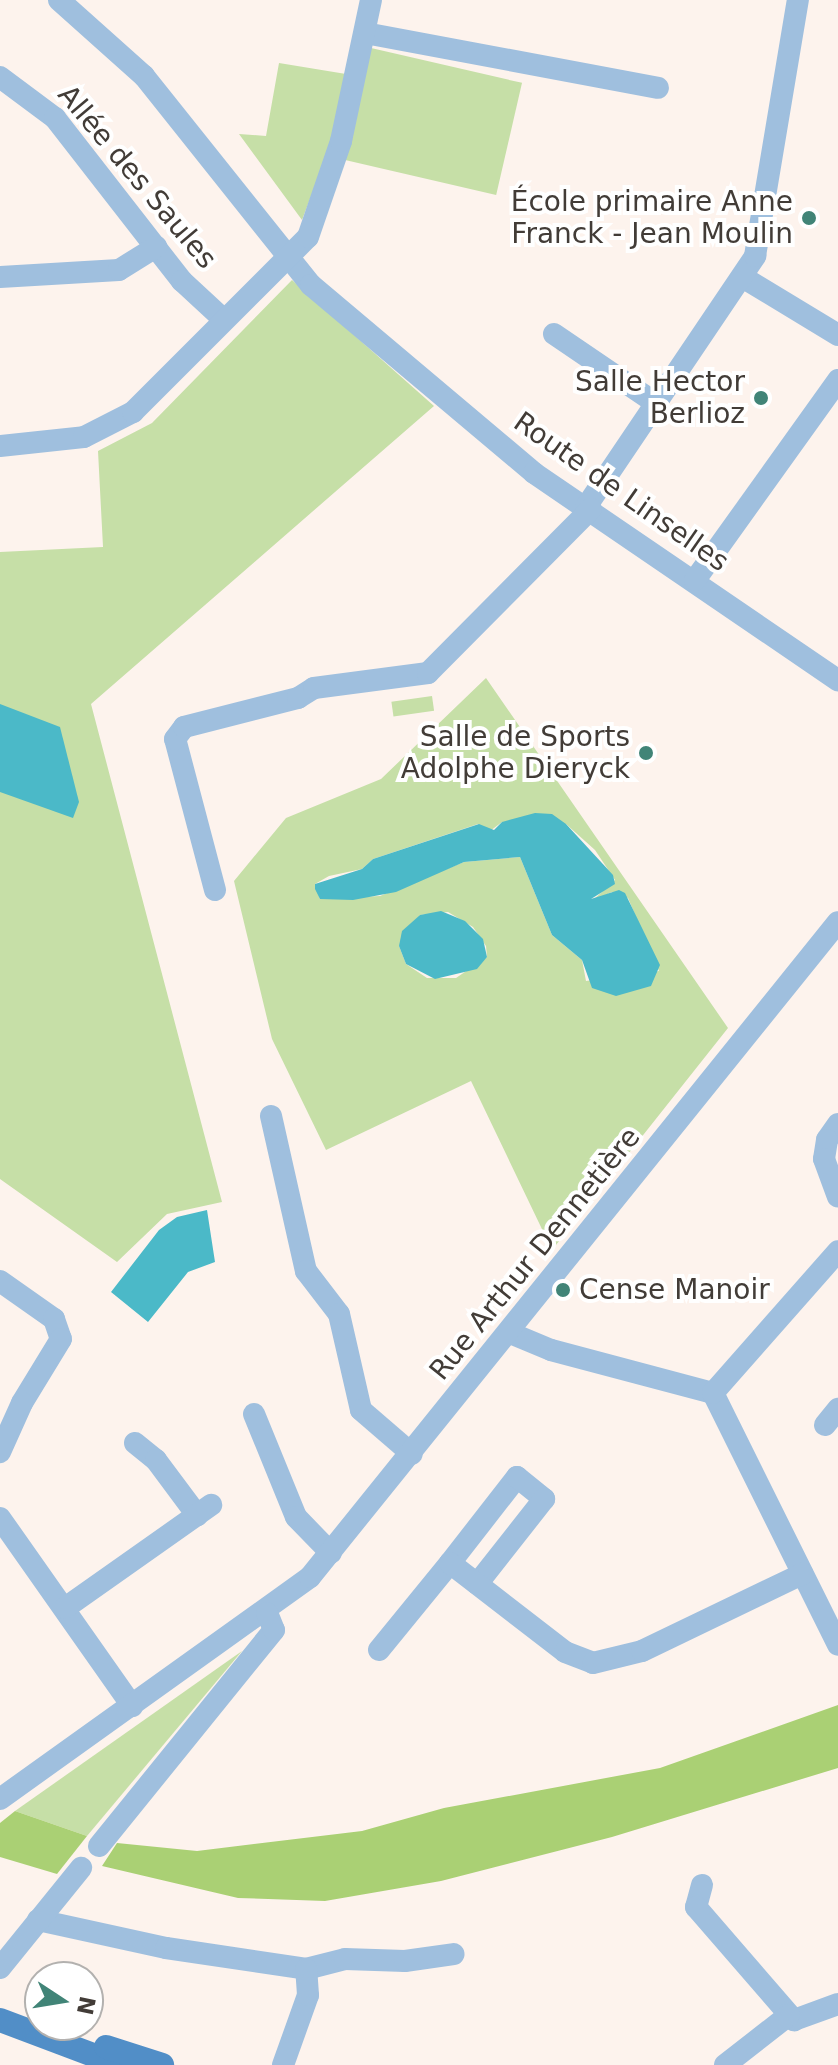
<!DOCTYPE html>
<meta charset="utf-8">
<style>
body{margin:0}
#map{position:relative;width:838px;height:2065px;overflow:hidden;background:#fdf3ed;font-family:"DejaVu Sans",sans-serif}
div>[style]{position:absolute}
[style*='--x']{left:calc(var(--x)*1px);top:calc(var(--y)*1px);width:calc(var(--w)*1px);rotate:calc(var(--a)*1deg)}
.green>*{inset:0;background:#c6dfa7;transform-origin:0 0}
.forest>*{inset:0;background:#aad074}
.water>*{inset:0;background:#4bb9c8}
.minor>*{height:22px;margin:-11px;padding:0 11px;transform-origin:11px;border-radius:11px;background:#9fbfde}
.major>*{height:24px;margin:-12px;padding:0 12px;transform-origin:12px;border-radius:12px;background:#518ec7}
.dots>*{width:22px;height:22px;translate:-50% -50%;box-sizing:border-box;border:4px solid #fff;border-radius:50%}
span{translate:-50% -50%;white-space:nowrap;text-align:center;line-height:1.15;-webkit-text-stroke:8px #fff;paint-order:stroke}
.street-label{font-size:28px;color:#423c37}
.poi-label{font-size:28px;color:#423c37}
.right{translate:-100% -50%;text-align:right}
.left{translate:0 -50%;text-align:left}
.north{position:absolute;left:24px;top:1961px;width:80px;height:80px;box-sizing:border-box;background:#fff;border:2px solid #b3b1af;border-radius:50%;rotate:102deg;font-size:22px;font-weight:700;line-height:32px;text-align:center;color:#423c37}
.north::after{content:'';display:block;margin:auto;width:28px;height:36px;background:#418477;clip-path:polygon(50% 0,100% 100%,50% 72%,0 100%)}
</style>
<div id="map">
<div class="green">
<div style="left:371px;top:48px;width:155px;height:115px;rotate:13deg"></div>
<div style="clip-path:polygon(279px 63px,346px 74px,333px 138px,302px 220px,239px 134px,266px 136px)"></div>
<div style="clip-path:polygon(292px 280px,434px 406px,91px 704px,222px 1202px,167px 1214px,117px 1262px,0 1179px,0 552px,103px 547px,98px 451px,152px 423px)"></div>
<div style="clip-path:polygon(evenodd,486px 678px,728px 1028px,552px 1250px,471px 1081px,326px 1150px,272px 1039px,234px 881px,286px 818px,381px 779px,486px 678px,502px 822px,566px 824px,595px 850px,615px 880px,592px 901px,612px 892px,628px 898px,659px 971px,586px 981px,582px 960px,552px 935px,520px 857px,464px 862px,380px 896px,320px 899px,315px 884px,329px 876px,362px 869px,373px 859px,478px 824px,490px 831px,502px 822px,486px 678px,448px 912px,473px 927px,486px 946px,487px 957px,456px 978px,427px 978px,406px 964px,399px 946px,420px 915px,448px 912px)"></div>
<div style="left:432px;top:696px;width:15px;height:41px;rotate:82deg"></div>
<div style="clip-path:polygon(242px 1651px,87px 1836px,15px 1811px)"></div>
</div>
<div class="forest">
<div style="clip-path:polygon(838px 1705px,838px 1768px,612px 1837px,441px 1881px,325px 1901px,238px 1898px,102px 1866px,117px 1843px,197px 1851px,362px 1831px,444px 1808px,660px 1768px)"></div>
<div style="clip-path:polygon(15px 1811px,87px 1836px,57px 1874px,0 1857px,0 1823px)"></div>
</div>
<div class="water">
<div style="clip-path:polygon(0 704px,60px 727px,79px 802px,73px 818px,0 792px)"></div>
<div style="clip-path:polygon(535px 813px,552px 814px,566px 824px,613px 875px,615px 884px,591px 899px,619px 890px,625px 893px,660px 965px,651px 986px,616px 996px,592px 988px,582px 960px,552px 935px,520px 857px,464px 862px,396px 892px,353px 900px,320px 899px,315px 889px,315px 884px,362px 869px,373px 859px,479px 824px,494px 830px,502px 822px)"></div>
<div style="clip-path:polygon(441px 911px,465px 921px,483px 939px,487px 957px,477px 969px,435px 979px,406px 964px,399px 946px,402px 931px,420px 915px)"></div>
<div style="clip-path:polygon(207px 1210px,215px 1262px,188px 1272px,148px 1322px,111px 1292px,159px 1230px,177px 1217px)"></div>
</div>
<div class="minor">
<div style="--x:59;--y:0;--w:114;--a:41.8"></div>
<div style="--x:144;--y:76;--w:268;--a:51.4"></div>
<div style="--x:311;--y:285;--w:292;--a:40.1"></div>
<div style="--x:534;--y:473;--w:368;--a:34.3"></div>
<div style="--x:365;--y:33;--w:298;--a:10.6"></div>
<div style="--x:0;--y:77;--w:69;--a:36.7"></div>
<div style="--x:55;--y:118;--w:207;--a:52.1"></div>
<div style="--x:182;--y:281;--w:56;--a:42.8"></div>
<div style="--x:0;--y:277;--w:119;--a:-3.4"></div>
<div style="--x:119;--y:270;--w:44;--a:-31.9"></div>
<div style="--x:744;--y:278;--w:110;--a:31.2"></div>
<div style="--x:554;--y:334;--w:125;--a:34.2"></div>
<div style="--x:0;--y:446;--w:84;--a:-6.1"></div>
<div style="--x:84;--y:437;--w:55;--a:-27"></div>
<div style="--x:133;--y:412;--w:247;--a:-45"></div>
<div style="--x:308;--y:237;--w:102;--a:-71"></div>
<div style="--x:341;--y:141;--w:144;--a:-78"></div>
<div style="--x:586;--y:507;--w:303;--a:-56"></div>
<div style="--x:755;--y:256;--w:260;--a:-80.5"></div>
<div style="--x:695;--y:580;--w:246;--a:-54.4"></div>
<div style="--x:215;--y:890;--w:156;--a:-104.8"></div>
<div style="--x:175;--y:739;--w:15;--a:-53"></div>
<div style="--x:184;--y:727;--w:118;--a:-14.3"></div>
<div style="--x:298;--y:698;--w:19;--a:-32"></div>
<div style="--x:314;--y:688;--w:115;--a:-7.5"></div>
<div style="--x:428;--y:673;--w:231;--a:-45.2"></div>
<div style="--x:271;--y:1116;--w:159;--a:77.3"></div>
<div style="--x:306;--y:1271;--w:54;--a:52.5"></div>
<div style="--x:339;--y:1314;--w:98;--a:77.1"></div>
<div style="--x:361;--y:1410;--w:67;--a:40.8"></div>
<div style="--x:838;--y:1124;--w:19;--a:125"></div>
<div style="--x:827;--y:1140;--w:19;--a:99"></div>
<div style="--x:824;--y:1159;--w:40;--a:69.8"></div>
<div style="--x:0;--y:1281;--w:66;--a:35.1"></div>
<div style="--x:54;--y:1319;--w:21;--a:71"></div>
<div style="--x:61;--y:1339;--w:75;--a:121.4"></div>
<div style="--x:22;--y:1403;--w:54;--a:114.2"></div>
<div style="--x:510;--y:1333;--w:44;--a:22.5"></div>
<div style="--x:551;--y:1350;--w:168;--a:14.9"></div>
<div style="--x:713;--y:1393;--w:281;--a:63.6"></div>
<div style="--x:713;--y:1393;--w:189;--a:-48.6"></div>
<div style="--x:254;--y:1414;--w:111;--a:67.8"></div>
<div style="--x:296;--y:1517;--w:50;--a:45.8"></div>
<div style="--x:825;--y:1425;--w:21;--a:-51"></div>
<div style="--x:135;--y:1443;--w:27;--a:39"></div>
<div style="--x:156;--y:1460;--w:69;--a:53.3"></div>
<div style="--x:0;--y:1518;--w:230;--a:54.9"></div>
<div style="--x:450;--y:1563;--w:109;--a:-52.1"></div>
<div style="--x:517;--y:1477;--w:35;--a:39"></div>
<div style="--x:544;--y:1499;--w:108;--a:128.2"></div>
<div style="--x:65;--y:1608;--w:179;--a:-35.2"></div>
<div style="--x:379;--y:1650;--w:112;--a:-50.8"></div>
<div style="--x:450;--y:1563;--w:145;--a:37.7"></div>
<div style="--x:565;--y:1652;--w:30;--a:21"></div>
<div style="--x:593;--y:1663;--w:50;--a:-13.8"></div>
<div style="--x:642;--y:1651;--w:178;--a:-25.7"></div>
<div style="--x:0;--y:1799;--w:381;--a:-35.6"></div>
<div style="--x:310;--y:1577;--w:841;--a:-51.13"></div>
<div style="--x:99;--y:1846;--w:278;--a:-51"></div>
<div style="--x:274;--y:1630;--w:18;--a:-112"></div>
<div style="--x:702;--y:1885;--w:23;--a:105"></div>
<div style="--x:696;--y:1907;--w:150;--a:49.1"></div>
<div style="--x:794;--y:2020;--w:47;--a:-20"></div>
<div style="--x:38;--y:1920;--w:131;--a:12.3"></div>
<div style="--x:166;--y:1948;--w:142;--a:8.5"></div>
<div style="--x:306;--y:1969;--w:40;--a:-14.4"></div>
<div style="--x:345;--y:1959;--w:60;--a:1.9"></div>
<div style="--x:405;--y:1961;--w:49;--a:-8.1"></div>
<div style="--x:0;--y:1968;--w:129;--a:-51"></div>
<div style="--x:283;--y:2065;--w:74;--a:-70.3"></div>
<div style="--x:308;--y:1995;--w:26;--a:-94"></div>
<div style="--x:725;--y:2065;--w:81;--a:-38"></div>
</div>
<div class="major">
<div style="--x:0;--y:2020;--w:128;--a:20.6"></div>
<div style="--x:106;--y:2047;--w:59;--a:17.8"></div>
</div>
<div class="dots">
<div style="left:809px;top:218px;background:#418477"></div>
<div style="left:761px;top:398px;background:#418477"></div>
<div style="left:646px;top:753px;background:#418477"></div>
<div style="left:563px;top:1290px;background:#418477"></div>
</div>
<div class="street-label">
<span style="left:137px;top:177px;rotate:50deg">Allée des Saules</span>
<span style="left:621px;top:492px;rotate:35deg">Route de Linselles</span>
<span style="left:535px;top:1254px;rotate:-51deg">Rue Arthur Dennetière</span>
</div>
<div class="poi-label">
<span class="right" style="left:793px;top:218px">École primaire Anne<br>Franck - Jean Moulin</span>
<span class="right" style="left:745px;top:398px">Salle Hector<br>Berlioz</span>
<span class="right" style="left:630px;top:753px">Salle de Sports<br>Adolphe Dieryck</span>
<span class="left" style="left:579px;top:1290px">Cense Manoir</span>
</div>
<div class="north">N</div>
</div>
